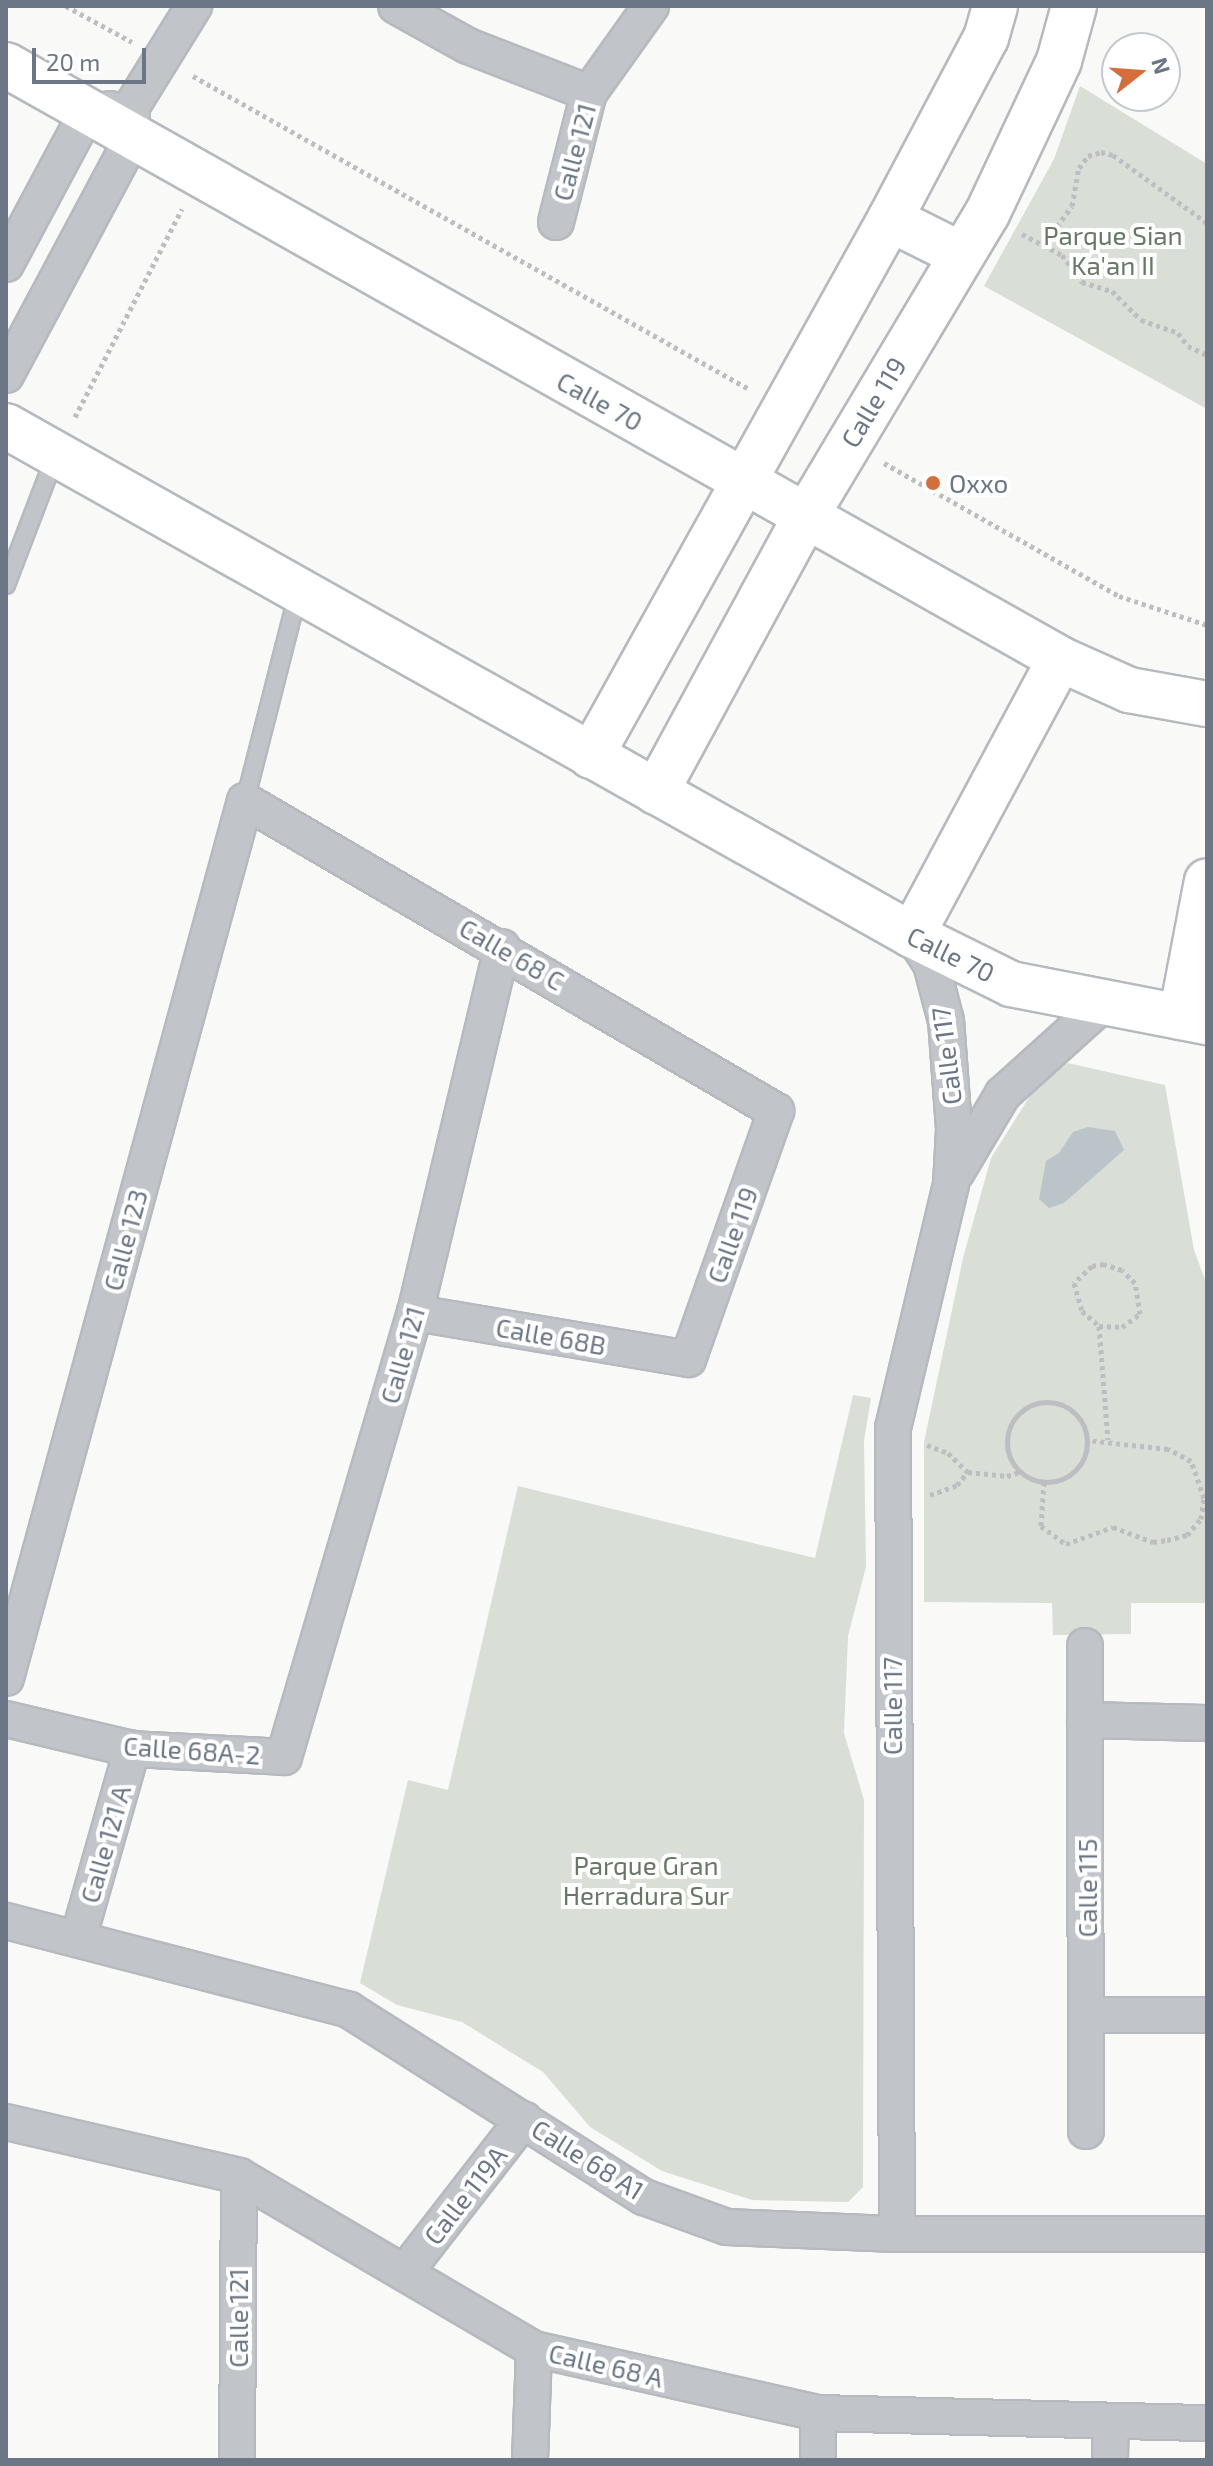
<!DOCTYPE html>
<style>
body{margin:0}
#map{position:relative;width:1213px;height:2466px;overflow:hidden;background:#f9f9f8;font-family:"Exo 2",sans-serif}
div>[style]{position:absolute}
[style*='--x']{left:calc(var(--x)*1px);top:calc(var(--y)*1px);width:calc(var(--w)*1px);rotate:calc(var(--a)*1deg)}
.green>*{inset:0;background:#d9ded7}
.water>*{inset:0;background:#bbc4c9}
.path>*{height:5px;margin-top:-2.5px;transform-origin:0;background:repeating-linear-gradient(90deg,#bcbec1 0 4px,transparent 0 8px)}
.path>.ring{margin:-2.5px;padding:0;box-sizing:content-box;background:none;border:5px solid #bcbec1;border-radius:50%}
.roads{filter:drop-shadow(2px 0 #b6babf) drop-shadow(-2px 0 #b6babf) drop-shadow(0 2px #b6babf) drop-shadow(0 -2px #b6babf)}
.lane>*{height:16px;margin:-8px;padding:0 8px;transform-origin:8px;border-radius:8px;background:#c1c5c9}
.street>*{height:34px;margin:-17px;padding:0 17px;transform-origin:17px;border-radius:17px;background:#c1c5c9}
.secondary>*{height:44px;margin:-22px;padding:0 22px;transform-origin:22px;border-radius:22px;background:#fff}
.dots>*{width:22px;height:22px;translate:-50% -50%;box-sizing:border-box;border:4px solid #fff;border-radius:50%}
span{translate:-50% -50%;white-space:nowrap;text-align:center;line-height:1.15;-webkit-text-stroke:8px #fff;paint-order:stroke}
.street-label{font-size:26px;color:#6b7786}
.park-label{font-size:26px;color:#677965}
.poi-label{font-size:26px;color:#6b7786}
.left{translate:0 -50%;text-align:left}
.frame{position:absolute;inset:0;border:8px solid #6b7786;pointer-events:none}
.north{position:absolute;left:1101px;top:32px;width:80px;height:80px;box-sizing:border-box;background:#fff;border:2px solid #c4c9cf;border-radius:50%;rotate:73deg;font-size:22px;font-weight:700;line-height:32px;text-align:center;color:#6b7786}
.north::after{content:'';display:block;margin:auto;width:28px;height:36px;background:#d66e3b;clip-path:polygon(50% 0,100% 100%,50% 72%,0 100%)}
.scale{position:absolute;left:32px;top:48px;width:114px;height:36px;box-sizing:border-box;border:4px solid #6b7786;border-top:0;padding-left:10px;font-size:24px;line-height:28px;white-space:nowrap;color:#6b7786;-webkit-text-stroke:6px #fff;paint-order:stroke}
</style>
<div id="map">
<div class="green">
<div style="clip-path:polygon(1080px 86px,1207px 164px,1207px 409px,984px 286px,1054px 159px)"></div>
<div style="clip-path:polygon(1068px 1063px,1165px 1085px,1194px 1250px,1207px 1285px,1207px 1603px,1131px 1603px,1131px 1634px,1053px 1635px,1052px 1603px,924px 1602px,924px 1442px,963px 1258px,991px 1158px,1035px 1088px)"></div>
<div style="clip-path:polygon(853px 1395px,871px 1398px,864px 1441px,866px 1567px,848px 1636px,844px 1733px,864px 1800px,863px 2187px,848px 2202px,752px 2200px,662px 2171px,590px 2127px,543px 2072px,462px 2022px,397px 2005px,360px 1983px,408px 1780px,448px 1790px,518px 1486px,815px 1558px)"></div>
</div>
<div class="water">
<div style="clip-path:polygon(1088px 1127px,1115px 1131px,1124px 1150px,1064px 1203px,1049px 1208px,1039px 1199px,1046px 1161px,1059px 1153px,1073px 1132px)"></div>
</div>
<div class="path">
<div style="--x:66;--y:6;--w:75;--a:28.6"></div>
<div style="--x:193;--y:76;--w:638;--a:29.38"></div>
<div style="--x:1022;--y:234;--w:45;--a:27.7"></div>
<div style="--x:1062;--y:255;--w:34;--a:53"></div>
<div style="--x:1082;--y:282;--w:31;--a:17"></div>
<div style="--x:1112;--y:291;--w:41;--a:45"></div>
<div style="--x:1141;--y:320;--w:39;--a:19"></div>
<div style="--x:1178;--y:333;--w:16;--a:52"></div>
<div style="--x:1188;--y:346;--w:21;--a:25"></div>
<div style="--x:1043;--y:246;--w:49;--a:-54.1"></div>
<div style="--x:1072;--y:206;--w:39;--a:-80"></div>
<div style="--x:1079;--y:168;--w:15;--a:-53"></div>
<div style="--x:1088;--y:156;--w:14;--a:-17"></div>
<div style="--x:1101;--y:152;--w:12;--a:14"></div>
<div style="--x:1113;--y:155;--w:116;--a:35.9"></div>
<div style="--x:75;--y:417;--w:234;--a:-62.8"></div>
<div style="--x:884;--y:463;--w:270;--a:29.5"></div>
<div style="--x:1119;--y:596;--w:93;--a:18.2"></div>
<div style="--x:1099;--y:1326;--w:23;--a:2"></div>
<div style="--x:1122;--y:1327;--w:22;--a:-36"></div>
<div style="--x:1140;--y:1314;--w:31;--a:-99"></div>
<div style="--x:1135;--y:1283;--w:18;--a:-135"></div>
<div style="--x:1122;--y:1270;--w:19;--a:-162"></div>
<div style="--x:1104;--y:1264;--w:12;--a:171"></div>
<div style="--x:1092;--y:1266;--w:25;--a:137"></div>
<div style="--x:1074;--y:1283;--w:29;--a:74"></div>
<div style="--x:1082;--y:1311;--w:23;--a:41"></div>
<div style="--x:1099;--y:1326;--w:114;--a:85.5"></div>
<div class="ring" style="left:1007px;top:1402px;width:75px;height:75px"></div>
<div style="--x:927;--y:1445;--w:22;--a:21"></div>
<div style="--x:948;--y:1453;--w:28;--a:44"></div>
<div style="--x:968;--y:1472;--w:39;--a:6"></div>
<div style="--x:1007;--y:1476;--w:14;--a:-17"></div>
<div style="--x:1044;--y:1482;--w:44;--a:93.9"></div>
<div style="--x:1041;--y:1526;--w:31;--a:36"></div>
<div style="--x:1066;--y:1544;--w:50;--a:-19.9"></div>
<div style="--x:1113;--y:1527;--w:43;--a:20.6"></div>
<div style="--x:1153;--y:1542;--w:14;--a:-8"></div>
<div style="--x:1167;--y:1540;--w:21;--a:-14"></div>
<div style="--x:1187;--y:1535;--w:21;--a:-49"></div>
<div style="--x:1201;--y:1519;--w:21;--a:-82"></div>
<div style="--x:1204;--y:1498;--w:39;--a:-109"></div>
<div style="--x:1191;--y:1461;--w:26;--a:-152"></div>
<div style="--x:1168;--y:1449;--w:81;--a:-173.7"></div>
<div style="--x:930;--y:1495;--w:29;--a:-20"></div>
<div style="--x:957;--y:1485;--w:17;--a:-50"></div>
</div>
<div class="roads">
<div class="lane">
<div style="--x:6;--y:585;--w:137;--a:-69.1"></div>
<div style="--x:245;--y:801;--w:215;--a:-75.7"></div>
</div>
<div class="street">
<div style="--x:396;--y:6;--w:82;--a:29.1"></div>
<div style="--x:468;--y:46;--w:130;--a:21.2"></div>
<div style="--x:132;--y:106;--w:118;--a:-58.2"></div>
<div style="--x:556;--y:222;--w:133;--a:-75.7"></div>
<div style="--x:589;--y:93;--w:107;--a:-54.5"></div>
<div style="--x:6;--y:264;--w:172;--a:-61.9"></div>
<div style="--x:87;--y:112;--w:24;--a:-7"></div>
<div style="--x:6;--y:375;--w:268;--a:-61.9"></div>
<div style="--x:132;--y:139;--w:33;--a:-90"></div>
<div style="--x:956;--y:1173;--w:92;--a:-59.3"></div>
<div style="--x:1003;--y:1094;--w:137;--a:-42"></div>
<div style="--x:1085;--y:1646;--w:485;--a:89.9"></div>
<div style="--x:6;--y:1678;--w:909;--a:-74.76"></div>
<div style="--x:245;--y:801;--w:615;--a:30.28"></div>
<div style="--x:776;--y:1111;--w:263;--a:109.5"></div>
<div style="--x:688;--y:1359;--w:277;--a:-170.4"></div>
<div style="--x:6;--y:1719;--w:130;--a:13.4"></div>
<div style="--x:132;--y:1749;--w:152;--a:3"></div>
<div style="--x:284;--y:1757;--w:463;--a:-73.6"></div>
<div style="--x:415;--y:1313;--w:376;--a:-76.6"></div>
<div style="--x:1085;--y:1720;--w:122;--a:1.4"></div>
<div style="--x:6;--y:1921;--w:354;--a:14.5"></div>
<div style="--x:349;--y:2010;--w:349;--a:32.4"></div>
<div style="--x:644;--y:2197;--w:88;--a:19.9"></div>
<div style="--x:727;--y:2227;--w:170;--a:2.4"></div>
<div style="--x:897;--y:2234;--w:310;--a:0"></div>
<div style="--x:78;--y:1939;--w:198;--a:-74.1"></div>
<div style="--x:1088;--y:2015;--w:119;--a:0"></div>
<div style="--x:6;--y:2122;--w:239;--a:13"></div>
<div style="--x:239;--y:2176;--w:342;--a:30.4"></div>
<div style="--x:534;--y:2349;--w:291;--a:12.7"></div>
<div style="--x:818;--y:2413;--w:389;--a:1.5"></div>
<div style="--x:897;--y:2234;--w:806;--a:-90.28"></div>
<div style="--x:893;--y:1428;--w:250;--a:-76.6"></div>
<div style="--x:951;--y:1185;--w:56;--a:-86.9"></div>
<div style="--x:954;--y:1129;--w:108;--a:-94.2"></div>
<div style="--x:946;--y:1021;--w:59;--a:-104.7"></div>
<div style="--x:931;--y:964;--w:35;--a:-123"></div>
<div style="--x:406;--y:2271;--w:192;--a:-52.2"></div>
<div style="--x:237;--y:2460;--w:284;--a:-89.6"></div>
<div style="--x:530;--y:2460;--w:111;--a:-87.9"></div>
<div style="--x:818;--y:2460;--w:47;--a:-90"></div>
<div style="--x:1110;--y:2460;--w:39;--a:-89"></div>
</div>
<div class="secondary">
<div style="--x:6;--y:65;--w:1210;--a:29.4"></div>
<div style="--x:1060;--y:659;--w:76;--a:24.2"></div>
<div style="--x:1129;--y:690;--w:79;--a:10.2"></div>
<div style="--x:890;--y:219;--w:80;--a:26.6"></div>
<div style="--x:6;--y:426;--w:1039;--a:29.33"></div>
<div style="--x:912;--y:935;--w:110;--a:26.3"></div>
<div style="--x:1011;--y:984;--w:200;--a:11"></div>
<div style="--x:591;--y:756;--w:615;--a:-60.89"></div>
<div style="--x:890;--y:219;--w:205;--a:-62.1"></div>
<div style="--x:986;--y:38;--w:33;--a:-74"></div>
<div style="--x:656;--y:792;--w:314;--a:-61.5"></div>
<div style="--x:806;--y:516;--w:352;--a:-59.1"></div>
<div style="--x:987;--y:214;--w:169;--a:-64.8"></div>
<div style="--x:1059;--y:61;--w:57;--a:-74.7"></div>
<div style="--x:912;--y:935;--w:313;--a:-61.8"></div>
<div style="--x:1181;--y:1017;--w:138;--a:-79.2"></div>
</div>
</div>
<div class="dots">
<div style="left:933px;top:483px;background:#d66e3b"></div>
</div>
<div class="street-label">
<span style="left:574px;top:152px;rotate:-75deg">Calle 121</span>
<span style="left:600px;top:401px;rotate:29deg">Calle 70</span>
<span style="left:873px;top:402px;rotate:-59deg">Calle 119</span>
<span style="left:512px;top:954px;rotate:30deg">Calle 68 C</span>
<span style="left:951px;top:954px;rotate:26deg">Calle 70</span>
<span style="left:946px;top:1056px;rotate:-97deg">Calle 117</span>
<span style="left:732px;top:1235px;rotate:-70deg">Calle 119</span>
<span style="left:125px;top:1240px;rotate:-75deg">Calle 123</span>
<span style="left:551px;top:1336px;rotate:10deg">Calle 68B</span>
<span style="left:402px;top:1355px;rotate:-74deg">Calle 121</span>
<span style="left:892px;top:1706px;rotate:-90deg">Calle 117</span>
<span style="left:192px;top:1750px;rotate:4deg">Calle 68A-2</span>
<span style="left:105px;top:1844px;rotate:-74deg">Calle 121 A</span>
<span style="left:1087px;top:1888px;rotate:-90deg">Calle 115</span>
<span style="left:588px;top:2159px;rotate:32deg">Calle 68 A1</span>
<span style="left:465px;top:2195px;rotate:-52deg">Calle 119A</span>
<span style="left:238px;top:2318px;rotate:-90deg">Calle 121</span>
<span style="left:606px;top:2365px;rotate:13deg">Calle 68 A</span>
</div>
<div class="park-label">
<span style="left:1113px;top:250px">Parque Sian<br>Ka'an II</span>
<span style="left:646px;top:1880px">Parque Gran<br>Herradura Sur</span>
</div>
<div class="poi-label">
<span class="left" style="left:949px;top:483px">Oxxo</span>
</div>
<div class="frame"></div>
<div class="north">N</div>
<div class="scale">20 m</div>
</div>
